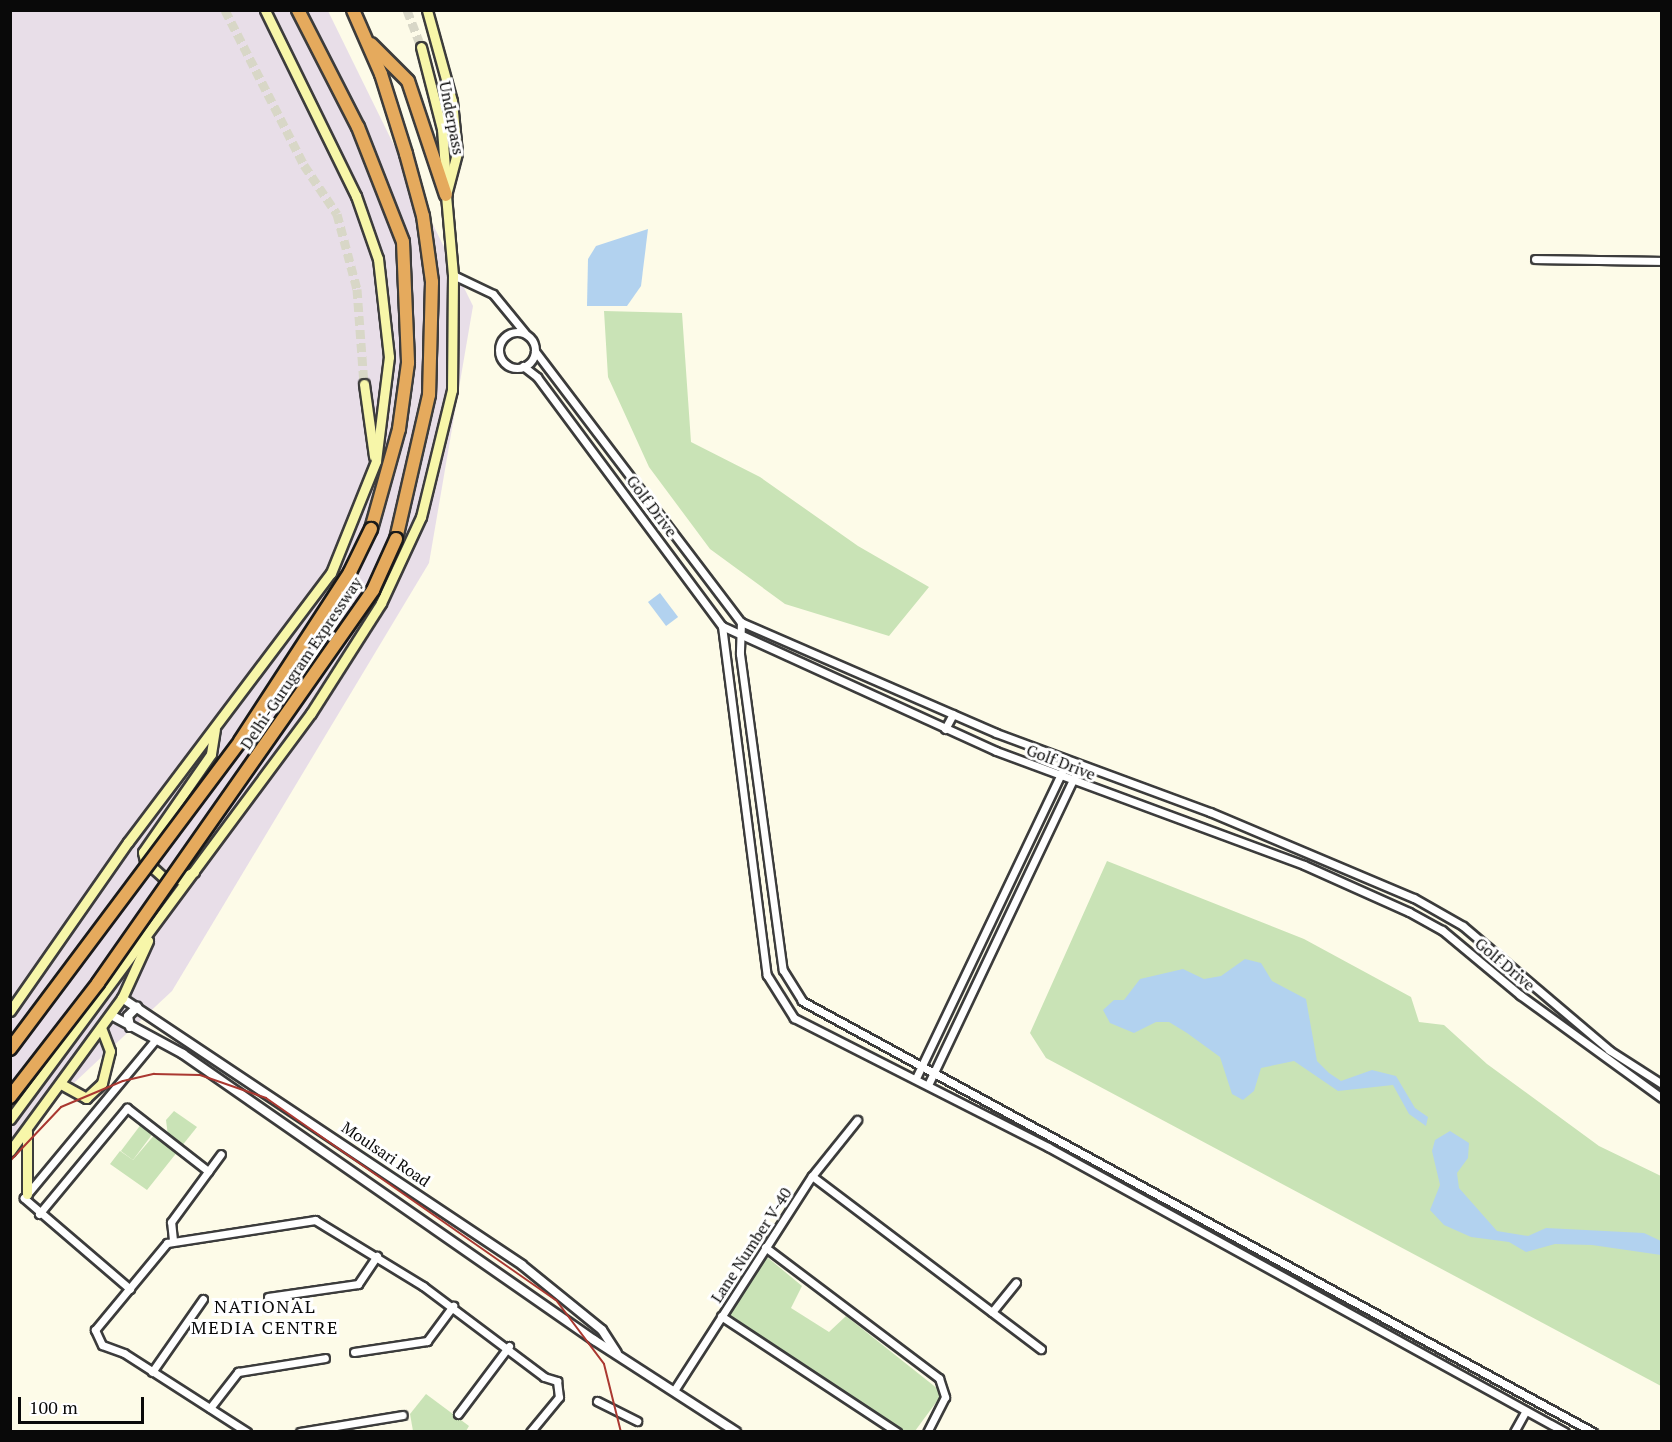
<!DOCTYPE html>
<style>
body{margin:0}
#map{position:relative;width:1672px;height:1442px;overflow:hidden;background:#fdfbe8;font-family:"PT Serif",serif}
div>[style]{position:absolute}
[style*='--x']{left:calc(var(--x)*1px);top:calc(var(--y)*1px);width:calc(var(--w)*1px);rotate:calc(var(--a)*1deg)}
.industrial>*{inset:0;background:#e8dee8}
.green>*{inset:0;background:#c9e3b6;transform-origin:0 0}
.water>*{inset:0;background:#b2d2ef;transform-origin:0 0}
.secondary-tunnel>*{height:9px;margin-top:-4.5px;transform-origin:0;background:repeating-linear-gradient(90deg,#d8d7c7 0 9px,transparent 0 13.5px)}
.roads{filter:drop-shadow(2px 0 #3c3c3c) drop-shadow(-2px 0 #3c3c3c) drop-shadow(0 2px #3c3c3c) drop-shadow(0 -2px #3c3c3c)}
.minor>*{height:7px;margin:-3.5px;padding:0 3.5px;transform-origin:3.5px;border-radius:3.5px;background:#fff}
.minor>.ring{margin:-3.5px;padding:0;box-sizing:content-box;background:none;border:7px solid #fff;border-radius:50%}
.tertiary>*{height:8px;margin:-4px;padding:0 4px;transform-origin:4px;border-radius:4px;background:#fff}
.secondary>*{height:9px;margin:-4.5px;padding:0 4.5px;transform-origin:4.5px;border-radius:4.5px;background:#f7f6a9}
.motorway>*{height:12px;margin:-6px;padding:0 6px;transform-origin:6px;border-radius:6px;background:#e5aa5d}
.rail>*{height:2px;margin:-1px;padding:0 1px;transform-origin:1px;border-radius:1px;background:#aa3831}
.bridges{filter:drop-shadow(2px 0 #1a1a1a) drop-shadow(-2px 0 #1a1a1a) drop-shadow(0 2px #1a1a1a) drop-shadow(0 -2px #1a1a1a)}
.motorway-bridge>*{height:12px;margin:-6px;padding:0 6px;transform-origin:6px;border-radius:6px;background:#e5aa5d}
span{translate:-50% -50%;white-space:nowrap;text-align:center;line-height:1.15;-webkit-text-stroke:6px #fff;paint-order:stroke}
.street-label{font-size:16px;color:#090909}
.neighbourhood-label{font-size:18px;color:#090909;letter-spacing:1.5px}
.frame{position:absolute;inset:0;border:12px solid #090909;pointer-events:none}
.scale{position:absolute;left:18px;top:1397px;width:126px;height:27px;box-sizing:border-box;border:3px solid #090909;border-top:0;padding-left:8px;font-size:18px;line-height:21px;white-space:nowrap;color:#090909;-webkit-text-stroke:4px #fff;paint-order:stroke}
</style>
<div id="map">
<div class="industrial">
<div style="clip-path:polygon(11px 11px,328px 11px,473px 306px,429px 563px,172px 991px,11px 1142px)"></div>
</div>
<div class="green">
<div style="clip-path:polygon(604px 311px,682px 313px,691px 442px,760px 477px,858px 546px,929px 587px,889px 636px,785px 604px,710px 549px,649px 467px,608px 377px)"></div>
<div style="clip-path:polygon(1107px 861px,1304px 939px,1411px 997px,1419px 1022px,1444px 1025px,1487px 1064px,1599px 1146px,1661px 1176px,1661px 1386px,1046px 1058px,1030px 1033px)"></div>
<div style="clip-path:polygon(174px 1111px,197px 1127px,181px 1147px,168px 1136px,166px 1120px)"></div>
<div style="left:142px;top:1123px;width:15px;height:35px;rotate:37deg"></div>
<div style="clip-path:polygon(156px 1133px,178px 1151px,147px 1190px,110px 1164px,120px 1151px,133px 1160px)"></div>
<div style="clip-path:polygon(767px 1257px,802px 1286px,791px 1308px,829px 1332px,846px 1316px,943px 1393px,915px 1431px,894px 1431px,727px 1314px)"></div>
<div style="clip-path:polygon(426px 1394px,469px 1426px,466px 1431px,413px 1431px,410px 1414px)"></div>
</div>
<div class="water">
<div style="clip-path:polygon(648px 229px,641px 286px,627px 306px,587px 306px,588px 259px,596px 246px)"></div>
<div style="left:660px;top:593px;width:30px;height:15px;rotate:53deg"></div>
<div style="clip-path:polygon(1245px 959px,1261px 963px,1272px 981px,1306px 999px,1317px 1061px,1329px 1073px,1341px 1081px,1372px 1070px,1396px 1076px,1415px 1108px,1428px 1117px,1426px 1126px,1409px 1114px,1393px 1085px,1338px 1091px,1294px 1061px,1261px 1068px,1254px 1091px,1243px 1100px,1232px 1094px,1220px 1057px,1187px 1033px,1169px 1022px,1156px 1022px,1134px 1033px,1110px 1023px,1103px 1010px,1114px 1000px,1124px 1000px,1140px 979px,1183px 969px,1204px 979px,1221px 976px)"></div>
<div style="clip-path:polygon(1450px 1131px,1469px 1143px,1468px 1158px,1457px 1173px,1459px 1188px,1497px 1231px,1528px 1236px,1546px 1228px,1644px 1233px,1661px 1241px,1661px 1255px,1592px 1245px,1555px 1244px,1526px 1252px,1509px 1242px,1471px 1237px,1444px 1225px,1430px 1210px,1440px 1185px,1432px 1151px,1435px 1140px)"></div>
</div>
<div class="secondary-tunnel">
<div style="--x:225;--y:10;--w:174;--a:63"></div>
<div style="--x:304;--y:165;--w:59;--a:56"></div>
<div style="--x:337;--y:214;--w:78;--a:75.1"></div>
<div style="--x:357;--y:289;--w:95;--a:85.8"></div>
<div style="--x:407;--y:10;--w:40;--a:69"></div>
</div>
<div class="roads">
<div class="minor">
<div style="--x:1535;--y:259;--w:127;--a:0.9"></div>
<div style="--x:453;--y:275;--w:44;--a:25.4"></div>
<div style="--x:493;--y:294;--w:50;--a:50.6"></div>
<div class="ring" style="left:499px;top:332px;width:29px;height:29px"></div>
<div style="--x:535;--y:351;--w:340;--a:52.8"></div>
<div style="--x:741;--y:622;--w:278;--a:23.5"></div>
<div style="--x:996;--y:733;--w:228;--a:20.3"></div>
<div style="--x:1210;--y:812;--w:221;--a:22.9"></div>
<div style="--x:1414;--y:898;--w:56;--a:29.7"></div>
<div style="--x:1463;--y:926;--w:192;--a:40.3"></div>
<div style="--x:1609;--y:1050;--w:63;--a:32.7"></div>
<div style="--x:523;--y:366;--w:18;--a:38"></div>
<div style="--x:537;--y:377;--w:310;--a:53.4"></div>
<div style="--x:722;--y:626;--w:301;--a:24.5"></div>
<div style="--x:996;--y:751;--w:328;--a:20.3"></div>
<div style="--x:1304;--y:865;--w:115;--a:24.1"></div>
<div style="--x:1409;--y:912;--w:38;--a:29"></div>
<div style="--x:1442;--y:930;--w:102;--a:39.8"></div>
<div style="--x:1520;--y:995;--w:175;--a:36"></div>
<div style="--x:741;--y:622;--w:32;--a:92"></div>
<div style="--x:740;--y:654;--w:319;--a:82.3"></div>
<div style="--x:783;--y:970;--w:36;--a:58"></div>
<div style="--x:802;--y:1001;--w:901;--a:28.59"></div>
<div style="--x:722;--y:626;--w:352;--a:82.7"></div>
<div style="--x:767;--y:975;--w:51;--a:57.9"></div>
<div style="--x:794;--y:1018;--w:285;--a:26.9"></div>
<div style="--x:1048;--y:1147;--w:590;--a:28.87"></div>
<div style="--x:945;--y:729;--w:17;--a:-62"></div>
<div style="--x:916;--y:1078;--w:350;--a:-64.5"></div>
<div style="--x:928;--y:1085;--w:352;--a:-64.6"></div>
<div style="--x:812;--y:1176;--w:287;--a:37.1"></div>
<div style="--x:39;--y:1214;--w:138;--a:-50.3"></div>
<div style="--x:127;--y:1108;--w:103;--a:37.9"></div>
<div style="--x:173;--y:1240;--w:18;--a:-96"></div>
<div style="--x:171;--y:1222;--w:84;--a:-53.7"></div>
<div style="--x:765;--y:1247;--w:218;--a:37"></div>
<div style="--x:939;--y:1378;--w:20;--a:72"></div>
<div style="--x:945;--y:1397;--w:39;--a:117"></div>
<div style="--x:130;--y:1289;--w:140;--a:-139.4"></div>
<div style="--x:24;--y:1198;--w:205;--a:-50.3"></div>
<div style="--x:268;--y:1297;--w:91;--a:-8.2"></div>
<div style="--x:358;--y:1284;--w:34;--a:-56"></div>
<div style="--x:992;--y:1312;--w:38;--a:-51"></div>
<div style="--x:721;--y:1316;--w:211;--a:33.4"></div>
<div style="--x:354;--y:1352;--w:74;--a:-8.6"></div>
<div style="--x:427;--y:1341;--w:44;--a:-53.4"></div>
<div style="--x:152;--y:1372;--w:89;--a:-55.1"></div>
<div style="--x:675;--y:1389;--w:253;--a:-57.3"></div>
<div style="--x:812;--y:1176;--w:72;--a:-51.2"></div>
<div style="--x:597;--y:1401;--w:45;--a:26.6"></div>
<div style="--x:210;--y:1408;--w:46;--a:-52.1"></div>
<div style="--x:238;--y:1372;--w:88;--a:-9.1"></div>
<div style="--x:458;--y:1414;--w:85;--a:-53.1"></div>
<div style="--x:247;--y:1432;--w:146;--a:-147.3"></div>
<div style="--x:124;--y:1353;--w:23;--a:-160"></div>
<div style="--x:102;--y:1345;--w:17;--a:-115"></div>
<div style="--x:95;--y:1330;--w:113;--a:-50.4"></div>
<div style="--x:167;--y:1243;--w:150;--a:-8.8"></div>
<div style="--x:315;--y:1220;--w:127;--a:31.4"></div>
<div style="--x:423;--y:1286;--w:151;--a:36.9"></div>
<div style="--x:544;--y:1377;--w:14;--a:17"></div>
<div style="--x:557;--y:1381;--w:16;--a:83"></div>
<div style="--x:559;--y:1397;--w:45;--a:129.6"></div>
<div style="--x:300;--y:1432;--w:104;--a:-9.4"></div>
<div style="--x:1514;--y:1432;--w:23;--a:-61"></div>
</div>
<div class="tertiary">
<div style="--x:122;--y:998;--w:481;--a:33.7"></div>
<div style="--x:522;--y:1265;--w:103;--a:39.1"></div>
<div style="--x:602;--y:1330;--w:27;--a:57"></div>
<div style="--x:111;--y:1015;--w:82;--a:28.4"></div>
<div style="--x:183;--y:1054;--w:501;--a:34.83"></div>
<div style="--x:594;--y:1340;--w:169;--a:32.9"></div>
<div style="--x:130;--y:1027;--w:11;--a:-100"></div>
<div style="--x:128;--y:1016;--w:13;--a:-45"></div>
</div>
<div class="secondary">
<div style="--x:421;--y:47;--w:85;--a:75.6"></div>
<div style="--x:442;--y:129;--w:52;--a:85.6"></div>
<div style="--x:364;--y:384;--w:73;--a:82.1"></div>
<div style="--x:194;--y:872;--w:17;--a:155"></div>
<div style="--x:179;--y:879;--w:16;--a:-173"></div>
<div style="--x:163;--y:877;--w:24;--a:-138"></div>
<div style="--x:145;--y:861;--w:9;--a:-103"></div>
<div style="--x:143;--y:852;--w:119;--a:-55.2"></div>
<div style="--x:211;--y:754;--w:25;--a:-81"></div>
<div style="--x:10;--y:1011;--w:206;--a:-55.1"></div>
<div style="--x:128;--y:842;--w:337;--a:-53"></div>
<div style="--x:331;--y:573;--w:121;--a:-68.1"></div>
<div style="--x:376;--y:461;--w:105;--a:-82.9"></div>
<div style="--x:389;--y:357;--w:99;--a:-96.4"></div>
<div style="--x:378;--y:259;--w:67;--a:-109.2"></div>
<div style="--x:356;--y:196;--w:207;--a:-116.1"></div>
<div style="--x:61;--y:1084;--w:29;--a:29"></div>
<div style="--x:86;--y:1098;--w:22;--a:-43"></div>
<div style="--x:102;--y:1083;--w:33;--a:-76"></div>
<div style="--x:110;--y:1051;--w:25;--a:-111"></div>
<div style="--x:10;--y:1119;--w:505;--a:-53.45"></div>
<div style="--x:311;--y:713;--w:130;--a:-57.5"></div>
<div style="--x:381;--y:603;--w:95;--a:-65.1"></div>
<div style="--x:421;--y:517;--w:131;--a:-76.3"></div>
<div style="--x:452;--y:390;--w:115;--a:-89.5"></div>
<div style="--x:453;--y:275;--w:80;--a:-95"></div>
<div style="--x:446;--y:195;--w:43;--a:-75.3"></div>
<div style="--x:457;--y:153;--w:52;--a:-95.5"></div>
<div style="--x:452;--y:101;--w:94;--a:-105.4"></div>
<div style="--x:27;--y:1131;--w:63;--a:90"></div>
<div style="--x:10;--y:1151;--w:190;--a:-53.8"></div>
<div style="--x:122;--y:998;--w:63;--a:-65.5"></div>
</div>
<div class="motorway">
<div style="--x:298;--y:10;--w:131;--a:62.9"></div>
<div style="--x:358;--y:127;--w:123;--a:68.6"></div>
<div style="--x:403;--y:242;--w:121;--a:87.6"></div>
<div style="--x:408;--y:363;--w:67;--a:97.8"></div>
<div style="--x:399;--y:429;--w:104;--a:105.6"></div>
<div style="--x:353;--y:10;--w:70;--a:66.4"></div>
<div style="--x:381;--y:74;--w:84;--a:72.6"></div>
<div style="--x:406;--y:154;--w:64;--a:74.7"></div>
<div style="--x:423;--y:216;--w:67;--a:82.2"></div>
<div style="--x:432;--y:282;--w:113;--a:91.5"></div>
<div style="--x:429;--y:395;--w:148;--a:102.9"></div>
<div style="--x:371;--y:44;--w:52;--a:45"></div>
<div style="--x:408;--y:81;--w:120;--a:71.6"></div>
</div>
</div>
<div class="rail">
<div style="--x:10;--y:1161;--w:74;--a:-46.6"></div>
<div style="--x:61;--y:1107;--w:67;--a:-22.8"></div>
<div style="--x:123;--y:1081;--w:32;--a:-13"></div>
<div style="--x:154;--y:1074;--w:46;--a:1.2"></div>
<div style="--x:200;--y:1075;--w:70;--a:19.2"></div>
<div style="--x:266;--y:1098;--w:353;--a:34.9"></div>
<div style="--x:556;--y:1300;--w:80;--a:53.1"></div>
<div style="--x:604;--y:1364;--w:70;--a:76"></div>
</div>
<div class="bridges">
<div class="motorway-bridge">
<div style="--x:10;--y:1049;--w:384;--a:-53.2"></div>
<div style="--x:240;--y:741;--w:202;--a:-56.9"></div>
<div style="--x:350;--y:572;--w:48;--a:-64"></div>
<div style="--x:10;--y:1097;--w:144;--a:-52.3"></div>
<div style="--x:98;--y:983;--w:480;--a:-55"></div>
<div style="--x:373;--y:590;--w:56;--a:-65.7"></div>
</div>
</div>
<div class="street-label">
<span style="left:452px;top:118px;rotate:79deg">Underpass</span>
<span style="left:652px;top:506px;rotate:53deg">Golf Drive</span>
<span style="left:301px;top:663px;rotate:-56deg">Delhi-Gurugram Expressway</span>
<span style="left:1061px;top:762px;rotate:21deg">Golf Drive</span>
<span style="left:1505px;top:964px;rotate:40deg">Golf Drive</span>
<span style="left:386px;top:1154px;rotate:34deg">Moulsari Road</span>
<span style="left:751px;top:1245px;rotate:-57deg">Lane Number V-40</span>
</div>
<div class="neighbourhood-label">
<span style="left:265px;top:1317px">NATIONAL<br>MEDIA CENTRE</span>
</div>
<div class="frame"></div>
<div class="scale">100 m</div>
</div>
